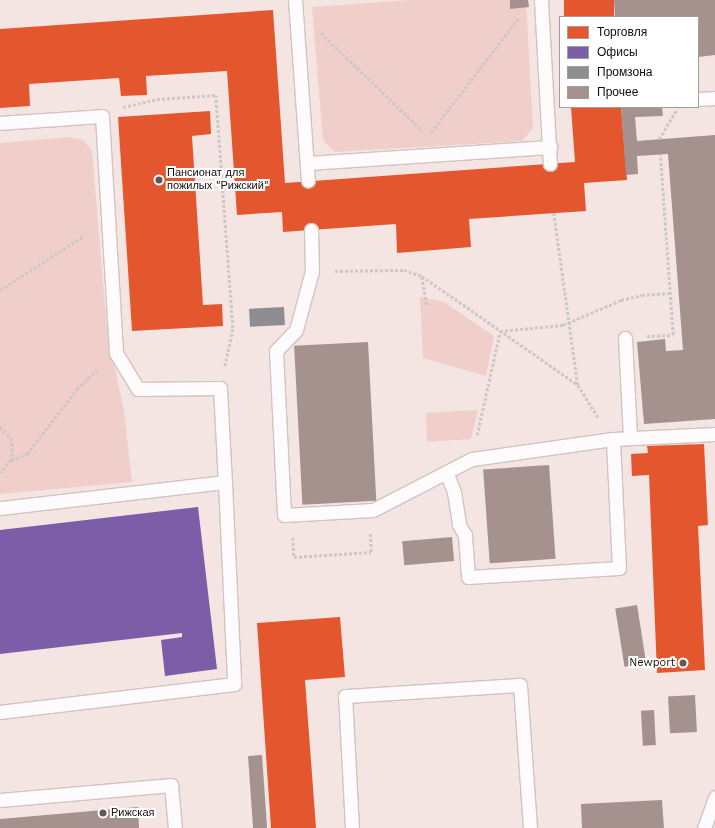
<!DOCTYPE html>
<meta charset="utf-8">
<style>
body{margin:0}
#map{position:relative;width:715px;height:828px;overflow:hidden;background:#f4e5e2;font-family:"Work Sans",sans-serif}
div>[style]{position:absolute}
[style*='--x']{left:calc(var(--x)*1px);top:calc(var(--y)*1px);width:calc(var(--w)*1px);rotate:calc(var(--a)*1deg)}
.green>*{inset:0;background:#f0cec9}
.shops>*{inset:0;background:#e4572e;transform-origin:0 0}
.offices>*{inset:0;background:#7b5ea7}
.industry>*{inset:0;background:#8d8d92;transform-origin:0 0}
.building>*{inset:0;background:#a5918e;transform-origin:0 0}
.path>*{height:2.5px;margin-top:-1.25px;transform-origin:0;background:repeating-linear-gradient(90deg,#ccc8c7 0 3px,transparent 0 5px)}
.roads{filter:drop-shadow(1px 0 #d0c3c1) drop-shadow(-1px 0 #d0c3c1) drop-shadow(0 1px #d0c3c1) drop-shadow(0 -1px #d0c3c1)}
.lane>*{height:13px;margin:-6.5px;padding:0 6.5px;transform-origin:6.5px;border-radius:6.5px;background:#fdfbfb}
.dots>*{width:11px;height:11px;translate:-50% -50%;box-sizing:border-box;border:2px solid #fff;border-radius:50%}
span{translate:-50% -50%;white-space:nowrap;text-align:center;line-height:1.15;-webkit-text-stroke:4px #fff;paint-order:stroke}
.poi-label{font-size:11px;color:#150c0a}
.left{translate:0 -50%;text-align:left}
.right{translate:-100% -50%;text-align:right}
.legend{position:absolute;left:559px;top:16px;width:140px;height:92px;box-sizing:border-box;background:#fff;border:1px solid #a19e9d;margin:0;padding:5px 7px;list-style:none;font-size:12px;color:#150c0a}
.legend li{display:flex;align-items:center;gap:8px;height:20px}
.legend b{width:20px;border:1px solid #a19e9d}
</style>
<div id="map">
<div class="green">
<div style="clip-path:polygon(410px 0,526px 0,533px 128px,522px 141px,335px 152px,323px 140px,312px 7px)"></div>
<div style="clip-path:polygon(69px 137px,83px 140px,92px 150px,107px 329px,124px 412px,132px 482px,0 494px,0 143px)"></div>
<div style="clip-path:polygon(420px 297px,444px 302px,494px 336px,486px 376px,423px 358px)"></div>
<div style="clip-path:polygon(478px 410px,471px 439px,427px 442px,426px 413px)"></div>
</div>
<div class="shops">
<div style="left:564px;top:0;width:50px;height:17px"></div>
<div style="clip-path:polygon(273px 10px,285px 183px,575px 162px,571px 107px,621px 107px,627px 180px,584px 183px,586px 211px,469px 219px,471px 247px,397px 253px,396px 224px,283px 232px,282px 212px,237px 215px,227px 71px,146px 76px,147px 95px,121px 96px,119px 78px,29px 84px,30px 106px,0 108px,0 29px)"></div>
<div style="clip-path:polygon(210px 111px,211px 134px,192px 136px,203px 305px,222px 304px,223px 326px,132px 331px,118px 117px)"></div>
<div style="clip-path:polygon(704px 444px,708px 525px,698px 526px,705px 670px,657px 673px,649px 475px,632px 476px,631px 454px,648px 453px,647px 446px)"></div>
<div style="clip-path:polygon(340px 617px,345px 677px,305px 680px,316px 828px,271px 828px,257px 623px)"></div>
</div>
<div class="offices">
<div style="clip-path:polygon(198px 507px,217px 669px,165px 676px,161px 640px,182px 637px,182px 633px,0 654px,0 530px)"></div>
</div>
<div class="industry">
<div style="left:284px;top:307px;width:18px;height:35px;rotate:87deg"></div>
</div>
<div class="building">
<div style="clip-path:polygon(510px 0,528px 0,529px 7px,510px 9px)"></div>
<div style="clip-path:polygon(614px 0,715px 0,715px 55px,698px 57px,698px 17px,615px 17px)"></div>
<div style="clip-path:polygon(621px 107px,662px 107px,663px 116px,635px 117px,637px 141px,715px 135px,715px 419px,644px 424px,637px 342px,665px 339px,666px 351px,683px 350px,668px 154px,637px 156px,638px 174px,626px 175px)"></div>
<div style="left:368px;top:342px;width:159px;height:74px;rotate:87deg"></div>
<div style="left:549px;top:465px;width:94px;height:66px;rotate:86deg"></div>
<div style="left:452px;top:537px;width:24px;height:50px;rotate:85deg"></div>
<div style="left:637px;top:605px;width:59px;height:22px;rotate:81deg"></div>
<div style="left:695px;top:695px;width:37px;height:27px;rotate:87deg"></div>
<div style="left:654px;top:710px;width:35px;height:13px;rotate:87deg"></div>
<div style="left:262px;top:755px;width:73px;height:14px;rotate:86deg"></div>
<div style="clip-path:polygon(662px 800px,664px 828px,582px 828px,581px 804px)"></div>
<div style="clip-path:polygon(138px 807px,139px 828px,0 828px,0 819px)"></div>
</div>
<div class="path">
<div style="--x:321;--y:33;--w:141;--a:43.9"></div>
<div style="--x:123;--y:107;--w:35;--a:-13"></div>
<div style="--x:157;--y:99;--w:59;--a:-3.9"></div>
<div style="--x:216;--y:95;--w:235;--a:85.8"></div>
<div style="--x:233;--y:329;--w:38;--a:102"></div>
<div style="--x:431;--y:132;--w:143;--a:-52.4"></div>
<div style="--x:659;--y:139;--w:35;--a:-59"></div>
<div style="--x:554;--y:213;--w:174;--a:82.1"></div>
<div style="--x:578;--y:385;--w:38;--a:58"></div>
<div style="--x:335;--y:271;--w:69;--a:-0.8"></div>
<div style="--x:404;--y:270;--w:19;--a:18"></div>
<div style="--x:422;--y:276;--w:190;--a:34.9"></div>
<div style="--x:422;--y:277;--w:29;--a:80"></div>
<div style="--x:0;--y:290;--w:101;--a:-32.9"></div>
<div style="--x:647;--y:336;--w:26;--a:-2"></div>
<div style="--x:673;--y:335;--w:181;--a:-94.1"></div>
<div style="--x:0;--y:427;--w:16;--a:45"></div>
<div style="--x:11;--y:438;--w:11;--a:80"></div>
<div style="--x:13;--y:449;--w:11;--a:100"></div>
<div style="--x:11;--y:460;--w:17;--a:130"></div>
<div style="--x:477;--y:435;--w:107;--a:-77.5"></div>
<div style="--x:500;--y:331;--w:63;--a:-5.4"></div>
<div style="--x:563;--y:325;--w:63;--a:-23.3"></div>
<div style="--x:621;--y:300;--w:22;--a:-13"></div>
<div style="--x:642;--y:295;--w:28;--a:-4"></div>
<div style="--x:11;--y:460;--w:17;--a:-21"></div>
<div style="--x:27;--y:454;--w:82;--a:-52.4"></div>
<div style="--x:77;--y:389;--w:29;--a:-44"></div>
<div style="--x:293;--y:538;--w:19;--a:87"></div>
<div style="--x:294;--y:557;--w:77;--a:-3.7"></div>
<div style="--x:371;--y:552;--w:19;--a:-93"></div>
</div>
<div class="roads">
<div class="lane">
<div style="--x:295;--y:0;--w:181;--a:85.9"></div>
<div style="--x:541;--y:0;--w:164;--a:86.9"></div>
<div style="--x:698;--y:99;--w:17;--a:-3"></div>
<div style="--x:0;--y:123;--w:102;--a:-3.9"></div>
<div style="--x:102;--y:116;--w:237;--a:86.6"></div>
<div style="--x:116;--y:353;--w:42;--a:58.6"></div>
<div style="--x:138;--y:389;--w:82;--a:-0.7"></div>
<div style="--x:220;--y:388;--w:94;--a:87"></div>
<div style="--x:307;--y:163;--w:244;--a:-3.8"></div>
<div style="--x:311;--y:230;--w:41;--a:88.6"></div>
<div style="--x:312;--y:271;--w:61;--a:105.2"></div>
<div style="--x:296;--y:330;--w:29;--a:134"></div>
<div style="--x:276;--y:351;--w:164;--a:87.2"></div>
<div style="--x:284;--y:515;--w:89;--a:-3.2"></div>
<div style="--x:373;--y:510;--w:111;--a:-27.3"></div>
<div style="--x:472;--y:459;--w:142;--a:-8.1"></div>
<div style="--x:613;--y:439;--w:102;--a:-2.8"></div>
<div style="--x:625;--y:338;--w:100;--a:87.1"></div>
<div style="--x:446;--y:472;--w:22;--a:68"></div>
<div style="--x:454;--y:492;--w:33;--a:81"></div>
<div style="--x:459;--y:525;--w:12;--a:59"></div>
<div style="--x:465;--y:535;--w:42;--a:85.9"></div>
<div style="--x:468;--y:577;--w:151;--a:-3.4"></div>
<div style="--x:619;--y:568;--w:129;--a:-92.7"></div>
<div style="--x:0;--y:508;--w:226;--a:-6.6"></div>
<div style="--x:225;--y:482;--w:202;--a:87.4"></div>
<div style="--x:234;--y:684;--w:236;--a:173.2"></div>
<div style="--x:0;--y:800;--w:172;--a:-5"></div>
<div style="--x:171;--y:785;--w:43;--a:84.7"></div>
<div style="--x:352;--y:828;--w:132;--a:-93"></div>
<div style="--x:345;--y:696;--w:175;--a:-3.6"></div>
<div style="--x:520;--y:685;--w:143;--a:86"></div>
<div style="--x:704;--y:828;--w:33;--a:-70"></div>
</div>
</div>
<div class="dots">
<div style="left:159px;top:180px;background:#635856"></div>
<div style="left:683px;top:663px;background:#635856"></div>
<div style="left:103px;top:813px;background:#635856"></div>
</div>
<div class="poi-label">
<span class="left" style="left:167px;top:180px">Пансионат для<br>пожилых "Рижский"</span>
<span class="right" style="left:675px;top:663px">Newport</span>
<span class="left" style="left:111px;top:813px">Рижская</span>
</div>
<ul class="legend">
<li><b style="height:11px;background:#e4572e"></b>Торговля</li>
<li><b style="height:11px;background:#7b5ea7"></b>Офисы</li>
<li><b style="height:11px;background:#8d8d92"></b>Промзона</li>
<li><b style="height:11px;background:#a5918e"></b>Прочее</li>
</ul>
</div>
